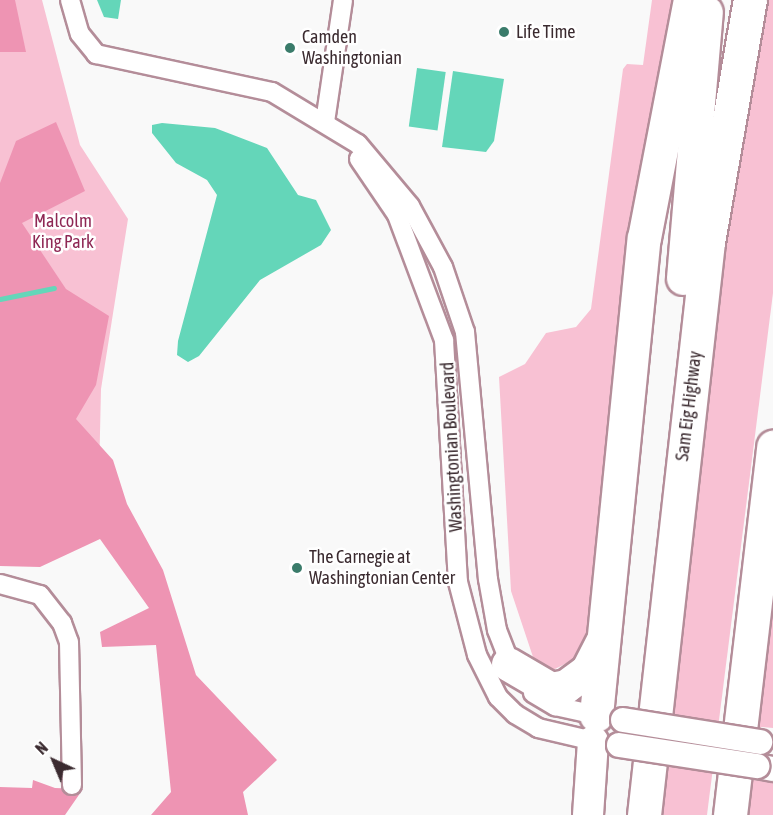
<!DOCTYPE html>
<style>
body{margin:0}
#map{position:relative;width:773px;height:815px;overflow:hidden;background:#f9f9f9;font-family:"Asap Condensed",sans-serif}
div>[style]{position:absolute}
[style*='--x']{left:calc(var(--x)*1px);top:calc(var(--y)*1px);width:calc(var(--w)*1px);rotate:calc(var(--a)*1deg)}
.green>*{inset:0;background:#f8c1d3}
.forest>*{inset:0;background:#ee94b3}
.water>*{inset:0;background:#64d6b9;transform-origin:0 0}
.stream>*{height:5px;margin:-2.5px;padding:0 2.5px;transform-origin:2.5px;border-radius:2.5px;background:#64d6b9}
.roads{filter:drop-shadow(2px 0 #b48d99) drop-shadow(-2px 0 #b48d99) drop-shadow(0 2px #b48d99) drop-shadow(0 -2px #b48d99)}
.minor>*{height:18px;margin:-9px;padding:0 9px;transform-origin:9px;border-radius:9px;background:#fff}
.tertiary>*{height:24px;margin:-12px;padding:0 12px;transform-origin:12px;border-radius:12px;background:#fff}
.primary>*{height:30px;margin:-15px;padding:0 15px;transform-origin:15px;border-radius:15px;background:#fff}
.motorway>*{height:33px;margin:-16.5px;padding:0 16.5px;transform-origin:16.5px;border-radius:16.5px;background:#fff}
.bridges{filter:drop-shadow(2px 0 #b48d99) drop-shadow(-2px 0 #b48d99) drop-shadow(0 2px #b48d99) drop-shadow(0 -2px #b48d99)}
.tertiary-bridge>*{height:24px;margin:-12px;padding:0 12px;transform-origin:12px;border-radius:12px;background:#fff}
.dots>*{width:16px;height:16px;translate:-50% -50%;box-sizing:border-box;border:3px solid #fff;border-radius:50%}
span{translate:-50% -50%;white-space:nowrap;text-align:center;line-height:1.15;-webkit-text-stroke:5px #fff;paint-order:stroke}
.poi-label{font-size:18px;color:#3b2b30}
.left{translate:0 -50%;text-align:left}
.park-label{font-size:18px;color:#8e2754}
.street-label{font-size:18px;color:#3b2b30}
.north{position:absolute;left:24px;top:731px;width:60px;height:60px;-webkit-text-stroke:4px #fff;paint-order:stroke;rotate:316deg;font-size:16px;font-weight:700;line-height:24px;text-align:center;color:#3b2b30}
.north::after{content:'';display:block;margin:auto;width:21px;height:27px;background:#3b2b30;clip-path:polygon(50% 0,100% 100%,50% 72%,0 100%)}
</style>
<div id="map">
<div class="green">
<div style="clip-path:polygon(0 0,42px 0,80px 145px,128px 219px,101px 389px,99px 477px,0 511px)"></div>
<div style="clip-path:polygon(652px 0,677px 0,631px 225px,587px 652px,578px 670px,569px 662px,551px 671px,533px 657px,511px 591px,499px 377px,525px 364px,546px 333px,576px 327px,591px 309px,623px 69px,627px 64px,643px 65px)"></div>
<div style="clip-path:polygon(760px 0,773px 0,773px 293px,707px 815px,656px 815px,702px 373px)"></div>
<div style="clip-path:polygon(773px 553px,773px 728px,761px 727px,754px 780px,773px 783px,773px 815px,741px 815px)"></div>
</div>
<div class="forest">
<div style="clip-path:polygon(0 0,15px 0,26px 52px,0 52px)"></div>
<div style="clip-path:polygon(56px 122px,85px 191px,22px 223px,66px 289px,109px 316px,96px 385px,76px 419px,113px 460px,127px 504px,163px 570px,196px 675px,277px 760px,243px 792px,248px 815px,151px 815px,171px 792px,156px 645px,102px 647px,100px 632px,149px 608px,100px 539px,40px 567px,0 566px,0 183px,16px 141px)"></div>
<div style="clip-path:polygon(33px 780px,55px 788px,83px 789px,65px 815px,0 815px,0 787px,32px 788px)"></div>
</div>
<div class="water">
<div style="clip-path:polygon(97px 0,121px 0,118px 19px,104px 17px)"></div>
<div style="left:417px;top:68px;width:29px;height:59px;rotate:8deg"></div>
<div style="clip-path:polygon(453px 71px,504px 79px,494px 141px,486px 152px,442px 147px)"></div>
<div style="clip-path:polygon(162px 123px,215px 128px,267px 148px,298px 195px,316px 200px,331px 230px,321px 245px,260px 280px,199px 356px,188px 362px,177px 355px,178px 341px,217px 195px,207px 180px,176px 163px,152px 133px,152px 125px)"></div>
</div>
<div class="stream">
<div style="--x:0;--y:299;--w:55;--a:-11.5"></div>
</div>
<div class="roads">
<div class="minor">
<div style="--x:70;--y:0;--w:35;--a:74"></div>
<div style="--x:80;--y:34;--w:26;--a:51"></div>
<div style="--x:96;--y:54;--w:180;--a:12.2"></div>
<div style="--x:272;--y:92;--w:100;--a:31.2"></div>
<div style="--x:358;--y:144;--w:81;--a:50"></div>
<div style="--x:410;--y:206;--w:69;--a:61.6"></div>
<div style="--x:443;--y:267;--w:69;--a:71.3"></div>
<div style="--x:465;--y:332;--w:248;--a:84.7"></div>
<div style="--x:488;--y:579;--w:52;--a:80"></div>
<div style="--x:497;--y:630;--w:44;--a:68.7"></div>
<div style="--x:325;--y:122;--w:123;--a:-81.6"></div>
<div style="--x:359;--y:159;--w:68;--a:55.8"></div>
<div style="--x:397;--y:215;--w:134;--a:69.4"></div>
<div style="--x:444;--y:340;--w:242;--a:86.7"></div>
<div style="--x:458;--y:582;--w:75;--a:75.4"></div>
<div style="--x:477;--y:655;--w:47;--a:63.4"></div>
<div style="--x:498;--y:697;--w:24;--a:45"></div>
<div style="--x:515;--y:714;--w:27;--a:31"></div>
<div style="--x:538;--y:728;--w:57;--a:13.3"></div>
<div style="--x:0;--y:584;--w:41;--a:15.4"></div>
<div style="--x:40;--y:595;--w:36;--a:52"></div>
<div style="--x:62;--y:623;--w:20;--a:70"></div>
<div style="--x:69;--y:642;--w:143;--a:88.8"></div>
<div style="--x:533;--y:693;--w:26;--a:31"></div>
<div style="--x:555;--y:706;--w:42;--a:12.4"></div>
</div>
<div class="tertiary">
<div style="--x:757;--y:766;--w:16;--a:11"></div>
</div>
<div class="primary">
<div style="--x:588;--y:815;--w:74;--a:-86.1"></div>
</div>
<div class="motorway">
<div style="--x:683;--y:278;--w:267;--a:-85.1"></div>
<div style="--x:508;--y:664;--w:50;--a:30.2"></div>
<div style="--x:551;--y:689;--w:15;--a:-11"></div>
<div style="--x:566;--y:686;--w:26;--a:-36"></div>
<div style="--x:587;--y:671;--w:31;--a:-63"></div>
<div style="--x:596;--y:715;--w:479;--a:-84.3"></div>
<div style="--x:644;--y:238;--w:242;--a:-79.1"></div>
<div style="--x:644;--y:815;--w:577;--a:-83.63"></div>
<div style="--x:708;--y:242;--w:246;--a:-80.2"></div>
<div style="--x:730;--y:815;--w:371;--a:-83.3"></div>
</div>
</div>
<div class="bridges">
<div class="tertiary-bridge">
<div style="--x:623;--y:720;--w:139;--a:9.1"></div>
<div style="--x:619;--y:745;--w:140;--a:8.7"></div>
</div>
</div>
<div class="dots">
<div style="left:504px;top:32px;background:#3b7c6b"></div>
<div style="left:290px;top:48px;background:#3b7c6b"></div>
<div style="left:297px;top:568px;background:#3b7c6b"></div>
</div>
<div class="poi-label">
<span class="left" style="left:516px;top:32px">Life Time</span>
<span class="left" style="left:302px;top:48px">Camden<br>Washingtonian</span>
<span class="left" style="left:309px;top:568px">The Carnegie at<br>Washingtonian Center</span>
</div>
<div class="park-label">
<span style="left:63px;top:232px">Malcolm<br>King Park</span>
</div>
<div class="street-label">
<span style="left:689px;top:406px;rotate:-83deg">Sam Eig Highway</span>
<span style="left:452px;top:447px;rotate:-93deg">Washingtonian Boulevard</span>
</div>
<div class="north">N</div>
</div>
